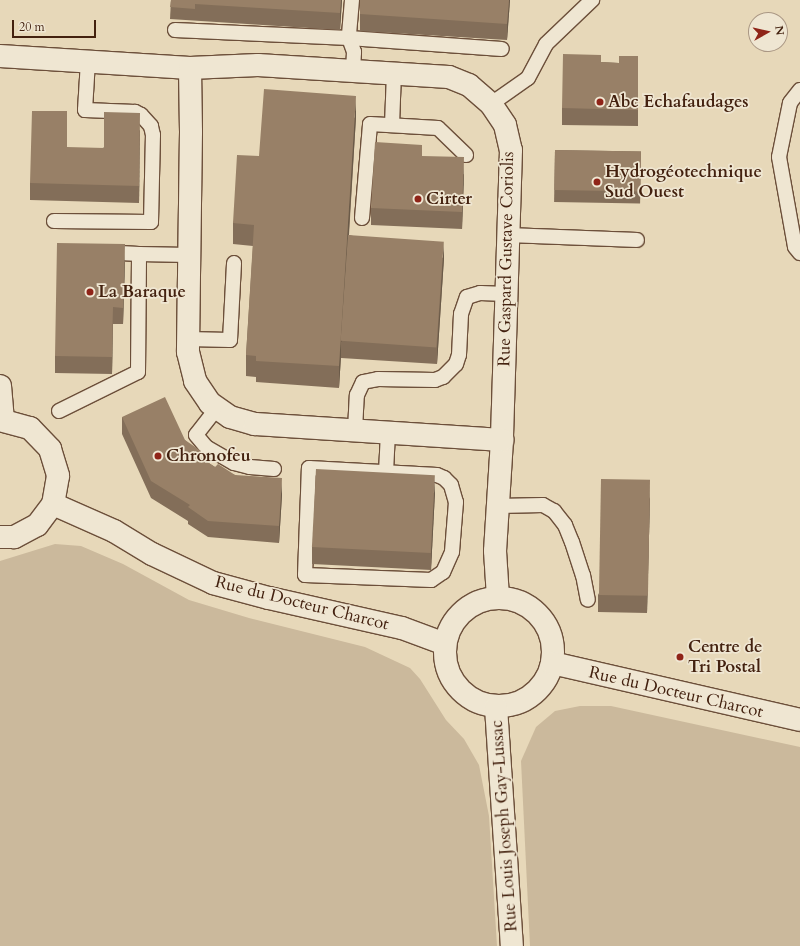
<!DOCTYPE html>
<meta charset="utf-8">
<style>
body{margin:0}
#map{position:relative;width:800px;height:946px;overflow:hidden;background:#e7d8b9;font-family:Cardo,serif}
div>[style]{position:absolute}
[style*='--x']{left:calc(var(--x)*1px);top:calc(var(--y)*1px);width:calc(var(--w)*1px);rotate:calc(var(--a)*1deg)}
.green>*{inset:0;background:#cbb99c}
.roads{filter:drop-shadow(1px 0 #6c4f3a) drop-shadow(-1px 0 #6c4f3a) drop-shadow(0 1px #6c4f3a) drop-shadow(0 -1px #6c4f3a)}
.service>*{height:14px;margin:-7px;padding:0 7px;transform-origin:7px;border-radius:7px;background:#efe6d2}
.minor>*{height:22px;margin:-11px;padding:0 11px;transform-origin:11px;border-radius:11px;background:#efe6d2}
.minor>.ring{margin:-11px;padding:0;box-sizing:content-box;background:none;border:22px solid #efe6d2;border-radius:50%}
.tertiary>*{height:22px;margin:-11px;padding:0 11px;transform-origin:11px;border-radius:11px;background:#efe6d2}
.wall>*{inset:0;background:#836e59;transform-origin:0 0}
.shaded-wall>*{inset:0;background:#6a5a48}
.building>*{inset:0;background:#988067;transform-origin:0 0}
.dots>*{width:11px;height:11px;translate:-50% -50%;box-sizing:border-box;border:2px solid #efe6d2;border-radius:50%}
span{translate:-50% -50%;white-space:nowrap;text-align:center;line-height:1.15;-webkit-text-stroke:3.5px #efe6d2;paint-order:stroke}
.poi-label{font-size:17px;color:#43210f;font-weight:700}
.left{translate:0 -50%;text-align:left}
.street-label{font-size:17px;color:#43210f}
.north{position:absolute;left:748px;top:12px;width:40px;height:40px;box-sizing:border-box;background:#efe6d2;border:1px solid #aa9784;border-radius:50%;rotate:82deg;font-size:11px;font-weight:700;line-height:16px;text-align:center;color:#43210f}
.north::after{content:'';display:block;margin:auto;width:14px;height:18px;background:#8f2418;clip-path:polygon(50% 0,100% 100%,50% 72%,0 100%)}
.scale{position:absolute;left:12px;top:20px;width:84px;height:18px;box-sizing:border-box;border:2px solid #43210f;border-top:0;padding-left:5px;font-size:12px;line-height:14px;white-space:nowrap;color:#43210f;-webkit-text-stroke:3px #efe6d2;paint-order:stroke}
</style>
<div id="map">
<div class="green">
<div style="clip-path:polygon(55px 544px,81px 546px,123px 564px,189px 600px,249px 618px,365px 647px,410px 668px,420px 679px,446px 720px,464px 739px,479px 765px,489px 816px,497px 946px,0 946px,0 561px)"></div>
<div style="clip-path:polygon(580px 706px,611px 706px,800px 747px,800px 946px,530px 946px,521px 761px,536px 727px,555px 711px)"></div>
</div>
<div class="roads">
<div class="service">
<div style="--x:352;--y:0;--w:38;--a:95"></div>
<div style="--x:349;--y:38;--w:153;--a:4.1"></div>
<div style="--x:175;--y:30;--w:174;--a:2.6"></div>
<div style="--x:349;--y:38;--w:15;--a:70"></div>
<div style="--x:354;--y:52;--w:19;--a:93"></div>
<div style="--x:800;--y:90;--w:16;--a:128"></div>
<div style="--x:790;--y:103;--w:55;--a:101.5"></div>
<div style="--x:779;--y:157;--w:91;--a:79.9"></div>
<div style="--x:795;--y:247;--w:8;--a:50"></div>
<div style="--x:491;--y:104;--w:45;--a:-35.1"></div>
<div style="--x:528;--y:78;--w:38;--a:-62"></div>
<div style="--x:546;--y:44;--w:64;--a:-43.7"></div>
<div style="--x:392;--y:125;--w:51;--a:-87.8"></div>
<div style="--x:362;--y:218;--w:94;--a:-85.1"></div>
<div style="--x:370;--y:124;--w:68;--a:3.4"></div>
<div style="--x:438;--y:128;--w:39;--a:44"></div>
<div style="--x:54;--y:221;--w:97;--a:0.6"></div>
<div style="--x:151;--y:222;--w:87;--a:-88.7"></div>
<div style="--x:153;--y:135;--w:9;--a:-103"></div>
<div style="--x:151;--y:126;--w:15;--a:-132"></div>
<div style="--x:141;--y:115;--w:7;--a:-153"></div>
<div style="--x:135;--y:112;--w:50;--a:-177.7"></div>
<div style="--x:85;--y:110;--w:49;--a:-86.5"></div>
<div style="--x:508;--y:235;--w:129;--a:2.2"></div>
<div style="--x:139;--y:254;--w:49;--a:1.2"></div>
<div style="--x:188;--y:339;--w:42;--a:1.4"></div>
<div style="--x:230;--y:340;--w:77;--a:-87"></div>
<div style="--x:217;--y:408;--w:34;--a:128"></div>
<div style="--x:196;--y:435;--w:16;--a:50"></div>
<div style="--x:206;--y:447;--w:32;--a:30"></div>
<div style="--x:234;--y:463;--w:16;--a:14"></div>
<div style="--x:250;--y:467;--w:24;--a:5"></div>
<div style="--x:59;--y:411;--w:88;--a:-26.3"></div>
<div style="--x:138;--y:372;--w:118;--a:-89.5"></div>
<div style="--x:139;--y:254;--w:33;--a:-177"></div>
<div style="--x:355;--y:430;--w:35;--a:-87"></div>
<div style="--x:357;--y:395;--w:14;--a:-65"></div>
<div style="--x:363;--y:382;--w:15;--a:-11"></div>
<div style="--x:378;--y:379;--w:57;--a:1"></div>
<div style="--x:435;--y:380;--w:9;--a:-21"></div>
<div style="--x:443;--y:377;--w:18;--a:-45"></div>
<div style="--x:456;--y:364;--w:9;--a:-72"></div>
<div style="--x:459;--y:355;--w:41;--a:-87.2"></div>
<div style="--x:461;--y:314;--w:18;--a:-71"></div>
<div style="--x:467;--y:297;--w:14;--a:-17"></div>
<div style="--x:480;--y:293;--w:26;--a:2"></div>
<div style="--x:309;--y:468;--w:128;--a:3.1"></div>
<div style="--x:437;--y:475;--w:8;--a:23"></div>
<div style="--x:444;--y:478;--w:10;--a:45"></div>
<div style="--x:451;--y:485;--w:18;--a:74"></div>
<div style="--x:456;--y:502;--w:50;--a:94.6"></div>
<div style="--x:452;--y:552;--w:22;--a:114"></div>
<div style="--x:443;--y:572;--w:14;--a:146"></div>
<div style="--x:431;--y:580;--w:126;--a:-177.7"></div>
<div style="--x:305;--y:575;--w:107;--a:-87.9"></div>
<div style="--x:386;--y:472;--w:40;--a:-87.1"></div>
<div style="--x:498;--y:506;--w:45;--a:-1.3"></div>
<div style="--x:543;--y:505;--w:13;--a:29"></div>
<div style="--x:554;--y:511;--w:18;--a:52"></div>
<div style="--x:565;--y:525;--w:18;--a:68"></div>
<div style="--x:572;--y:542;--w:35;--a:72"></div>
<div style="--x:583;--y:575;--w:25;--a:79"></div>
</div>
<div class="minor">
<div style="--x:0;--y:56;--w:190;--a:3.6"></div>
<div style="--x:190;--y:68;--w:68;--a:-2.5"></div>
<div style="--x:258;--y:65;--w:191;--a:3.6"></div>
<div style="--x:449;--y:77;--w:22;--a:22"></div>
<div style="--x:469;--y:85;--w:29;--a:41"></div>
<div style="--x:491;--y:104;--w:25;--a:56"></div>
<div style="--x:505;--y:125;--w:26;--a:77"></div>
<div style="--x:511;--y:150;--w:290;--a:91.8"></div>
<div style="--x:502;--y:440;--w:111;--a:93.6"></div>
<div style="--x:495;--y:551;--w:47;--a:86.3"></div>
<div style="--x:190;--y:68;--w:64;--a:89.1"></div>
<div style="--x:191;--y:132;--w:220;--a:90.8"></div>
<div style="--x:188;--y:352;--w:30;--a:76"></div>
<div style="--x:195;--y:381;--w:27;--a:56"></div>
<div style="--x:210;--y:403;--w:24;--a:35"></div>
<div style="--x:230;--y:417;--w:26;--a:16"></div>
<div style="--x:255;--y:424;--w:248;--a:3.7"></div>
<div style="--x:53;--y:504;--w:67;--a:23.9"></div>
<div style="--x:114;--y:531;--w:44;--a:31.2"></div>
<div style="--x:152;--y:554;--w:68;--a:25.4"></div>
<div style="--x:213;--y:583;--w:58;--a:15"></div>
<div style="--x:269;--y:598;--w:136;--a:12.7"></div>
<div style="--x:402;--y:628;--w:46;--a:20.4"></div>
<div class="ring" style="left:445px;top:598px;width:86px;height:86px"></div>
<div style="--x:552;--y:663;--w:254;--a:12.9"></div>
<div style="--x:496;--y:707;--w:240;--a:86.2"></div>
</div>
<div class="tertiary">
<div style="--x:0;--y:386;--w:33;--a:85"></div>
<div style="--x:0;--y:420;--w:31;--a:15"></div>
<div style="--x:30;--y:428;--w:29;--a:46"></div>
<div style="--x:50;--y:449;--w:28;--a:73"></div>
<div style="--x:58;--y:476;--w:28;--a:100"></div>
<div style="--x:53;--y:504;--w:26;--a:127"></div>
<div style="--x:37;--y:525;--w:26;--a:152"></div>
<div style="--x:14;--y:537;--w:14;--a:180"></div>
</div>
</div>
<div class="wall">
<div style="clip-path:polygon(171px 0,342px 0,340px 30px,170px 19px)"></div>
<div style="clip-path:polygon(510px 0,507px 40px,360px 31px,360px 14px)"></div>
<div style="clip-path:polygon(638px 56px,638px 126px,562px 125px,562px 108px,601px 62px,619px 63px)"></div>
<div style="clip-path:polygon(356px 117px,349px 235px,444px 258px,437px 364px,341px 358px,341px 356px,339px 388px,256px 382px,256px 377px,246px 376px,246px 355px,253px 246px,233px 244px,233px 223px,259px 156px)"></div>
<div style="clip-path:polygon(140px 130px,139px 203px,30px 200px,30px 183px)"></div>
<div style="left:555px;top:150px;width:86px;height:52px;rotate:1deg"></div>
<div style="clip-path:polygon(464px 174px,462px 229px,371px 225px,371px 208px)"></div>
<div style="clip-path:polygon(125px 261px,123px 324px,113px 324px,112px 374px,55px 373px,55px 356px)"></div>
<div style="clip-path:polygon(122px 417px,185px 440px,201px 458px,215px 467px,235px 475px,282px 495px,279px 543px,208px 537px,188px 524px,188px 521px,151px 498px,122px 434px)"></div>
<div style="clip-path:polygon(435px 492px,431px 570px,312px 564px,312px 547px)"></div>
<div style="clip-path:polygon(650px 497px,647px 613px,598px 612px,598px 595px)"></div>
</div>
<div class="shaded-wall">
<div style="clip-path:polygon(341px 0,342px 0,340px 30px,340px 13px)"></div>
<div style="clip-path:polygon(509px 0,510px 0,507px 40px,507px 24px)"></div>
<div style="clip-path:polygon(356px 96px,356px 117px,342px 342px,341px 341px,341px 356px,339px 388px,339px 366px)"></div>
<div style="clip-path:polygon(140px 113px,140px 130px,139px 203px,139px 186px)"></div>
<div style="clip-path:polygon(464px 157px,464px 174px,462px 229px,462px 212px)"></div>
<div style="clip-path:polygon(444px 241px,444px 258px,437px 364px,437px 348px)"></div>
<div style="clip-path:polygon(125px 244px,125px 261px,123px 324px,123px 308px)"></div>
<div style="clip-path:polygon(113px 307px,113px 324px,112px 374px,112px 357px)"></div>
<div style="clip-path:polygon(201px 451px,201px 468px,198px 456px)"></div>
<div style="clip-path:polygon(435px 475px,435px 492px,431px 570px,431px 553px)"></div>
<div style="clip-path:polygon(282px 478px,282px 495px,279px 543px,279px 526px)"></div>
<div style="clip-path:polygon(650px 480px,650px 497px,647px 613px,647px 596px)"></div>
</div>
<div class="building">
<div style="clip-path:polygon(171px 0,195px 0,195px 9px,170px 7px)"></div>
<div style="clip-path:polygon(195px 0,341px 0,340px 13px,195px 4px)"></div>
<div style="clip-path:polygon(360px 0,509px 0,507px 24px,360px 14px)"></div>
<div style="clip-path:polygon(563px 54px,601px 55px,601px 62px,619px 63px,619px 56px,638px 56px,638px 110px,562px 108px)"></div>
<div style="clip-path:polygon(264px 89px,356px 96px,339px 366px,256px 361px,256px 356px,246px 355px,254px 225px,233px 223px,237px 155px,259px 156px)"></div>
<div style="clip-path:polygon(32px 111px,67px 111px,67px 147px,104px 148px,104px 112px,140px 113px,139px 186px,30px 183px)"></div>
<div style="clip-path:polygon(375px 142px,422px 145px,422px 156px,464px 157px,462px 212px,371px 208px)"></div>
<div style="left:555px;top:150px;width:86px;height:40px;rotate:1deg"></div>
<div style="left:348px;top:235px;width:96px;height:106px;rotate:4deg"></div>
<div style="clip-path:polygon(57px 243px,125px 244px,123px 308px,113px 307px,112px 357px,55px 356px)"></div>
<div style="clip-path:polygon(165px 397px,185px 440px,201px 451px,198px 456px,215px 467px,218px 464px,235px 475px,282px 478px,279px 526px,208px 521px,188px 507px,190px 505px,151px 481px,122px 417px)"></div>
<div style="left:316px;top:469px;width:119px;height:78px;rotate:3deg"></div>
<div style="left:601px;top:479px;width:49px;height:116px;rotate:1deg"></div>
</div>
<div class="dots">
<div style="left:600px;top:102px;background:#8f2418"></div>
<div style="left:597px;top:182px;background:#8f2418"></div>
<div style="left:418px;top:199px;background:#8f2418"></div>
<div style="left:90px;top:292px;background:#8f2418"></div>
<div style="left:158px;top:456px;background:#8f2418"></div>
<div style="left:680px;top:657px;background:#8f2418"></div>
</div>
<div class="poi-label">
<span class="left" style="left:608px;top:102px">Abc Echafaudages</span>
<span class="left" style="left:605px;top:182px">Hydrogéotechnique<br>Sud Ouest</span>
<span class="left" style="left:426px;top:199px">Cirter</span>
<span class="left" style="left:98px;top:292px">La Baraque</span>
<span class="left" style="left:166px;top:456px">Chronofeu</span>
<span class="left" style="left:688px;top:657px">Centre de<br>Tri Postal</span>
</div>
<div class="street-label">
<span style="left:506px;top:259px;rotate:-89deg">Rue Gaspard Gustave Coriolis</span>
<span style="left:302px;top:603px;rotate:14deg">Rue du Docteur Charcot</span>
<span style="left:676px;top:692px;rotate:13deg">Rue du Docteur Charcot</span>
<span style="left:504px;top:826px;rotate:-94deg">Rue Louis Joseph Gay-Lussac</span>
</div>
<div class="north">N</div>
<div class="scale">20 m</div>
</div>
